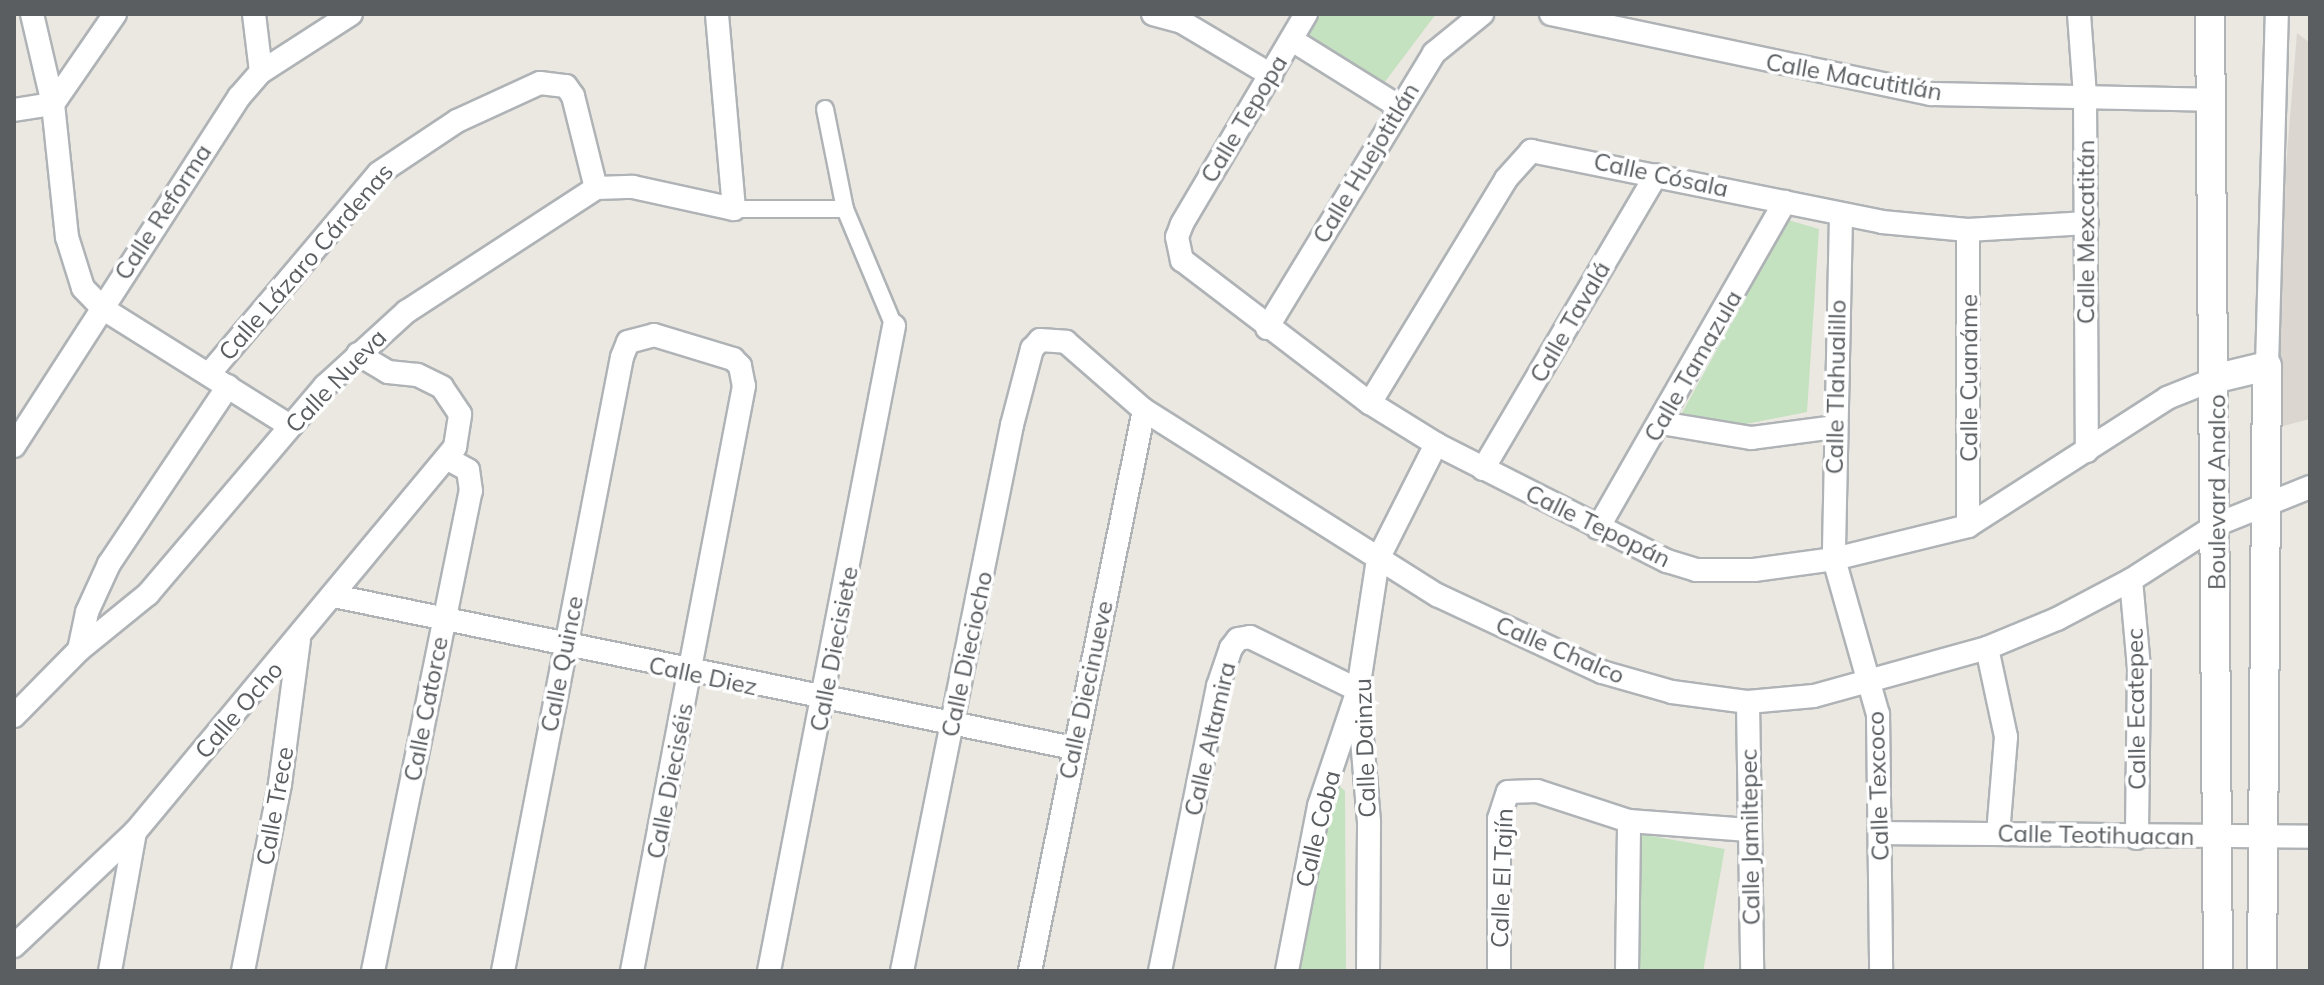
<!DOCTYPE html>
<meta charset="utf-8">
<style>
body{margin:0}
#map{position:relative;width:2324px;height:985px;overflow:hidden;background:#ebe8e2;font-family:Mulish,sans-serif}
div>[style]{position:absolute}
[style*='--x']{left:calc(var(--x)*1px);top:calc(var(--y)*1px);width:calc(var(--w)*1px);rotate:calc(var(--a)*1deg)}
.education>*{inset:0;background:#dbd7d0}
.green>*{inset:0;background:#c4e1c0;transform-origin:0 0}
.roads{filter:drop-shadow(2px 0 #afb3b6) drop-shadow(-2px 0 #afb3b6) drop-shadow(0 2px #afb3b6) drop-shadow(0 -2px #afb3b6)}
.pedestrian>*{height:16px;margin:-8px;padding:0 8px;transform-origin:8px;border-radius:8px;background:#fff}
.minor>*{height:22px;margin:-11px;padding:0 11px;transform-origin:11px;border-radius:11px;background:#fff}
.tertiary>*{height:28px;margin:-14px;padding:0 14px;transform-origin:14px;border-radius:14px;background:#fff}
span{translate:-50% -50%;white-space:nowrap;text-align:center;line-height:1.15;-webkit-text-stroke:7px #fff;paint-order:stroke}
.street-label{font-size:24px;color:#5a5e61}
.frame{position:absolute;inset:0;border:16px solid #5a5e61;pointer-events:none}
</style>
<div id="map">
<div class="education">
<div style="clip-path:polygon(2297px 33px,2310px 43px,2310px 419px,2279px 427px,2279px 250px)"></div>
</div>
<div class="green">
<div style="clip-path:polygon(1316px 14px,1436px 14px,1384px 83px,1304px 37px)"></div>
<div style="clip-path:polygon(1788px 220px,1819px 229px,1807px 412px,1741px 425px,1682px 413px)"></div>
<div style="clip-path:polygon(1334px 781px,1345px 791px,1346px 971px,1295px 971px)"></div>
<div style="left:1640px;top:834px;width:86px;height:137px;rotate:10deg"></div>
</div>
<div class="roads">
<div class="pedestrian">
<div style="--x:825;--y:109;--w:102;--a:78.7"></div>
<div style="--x:845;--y:209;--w:127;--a:67.3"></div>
<div style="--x:734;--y:209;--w:111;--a:0"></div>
</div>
<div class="minor">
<div style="--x:32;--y:14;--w:92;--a:76.9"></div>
<div style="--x:53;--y:104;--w:134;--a:84"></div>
<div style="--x:67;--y:237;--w:53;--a:72.6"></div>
<div style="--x:83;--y:288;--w:28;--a:46"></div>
<div style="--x:102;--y:308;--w:222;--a:32.1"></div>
<div style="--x:254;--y:14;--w:58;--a:83.1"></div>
<div style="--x:1153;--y:14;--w:30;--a:15"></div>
<div style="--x:1182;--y:22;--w:104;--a:30.8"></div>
<div style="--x:1306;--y:14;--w:244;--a:120.6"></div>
<div style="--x:1182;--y:224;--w:14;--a:111"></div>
<div style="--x:1177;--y:237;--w:24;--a:78"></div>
<div style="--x:1182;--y:260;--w:236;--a:37.3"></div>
<div style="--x:1370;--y:403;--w:78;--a:31.8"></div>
<div style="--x:1436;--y:444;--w:259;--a:26.9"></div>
<div style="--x:1667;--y:561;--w:30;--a:17"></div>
<div style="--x:1696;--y:570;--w:58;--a:0"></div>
<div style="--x:1754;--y:570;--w:81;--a:-7.8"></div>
<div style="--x:1834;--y:559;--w:138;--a:-13.8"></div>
<div style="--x:1968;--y:526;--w:237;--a:-32.7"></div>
<div style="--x:2167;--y:398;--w:54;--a:-21.8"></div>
<div style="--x:1551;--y:14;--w:388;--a:11.9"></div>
<div style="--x:1931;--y:94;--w:280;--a:1.2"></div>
<div style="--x:2079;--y:14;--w:81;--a:85.8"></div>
<div style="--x:2085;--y:95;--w:356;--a:89.7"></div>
<div style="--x:1292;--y:40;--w:125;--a:31.9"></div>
<div style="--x:14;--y:110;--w:39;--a:-9"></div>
<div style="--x:53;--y:104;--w:109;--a:-55.4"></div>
<div style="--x:1841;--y:215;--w:344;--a:91.2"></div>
<div style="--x:1834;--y:559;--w:161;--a:74.2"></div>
<div style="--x:1878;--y:714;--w:257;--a:89.3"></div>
<div style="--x:1968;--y:230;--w:296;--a:90"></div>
<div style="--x:1267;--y:328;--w:322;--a:-58.7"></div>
<div style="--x:1434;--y:53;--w:62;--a:-39.1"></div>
<div style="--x:2267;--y:366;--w:352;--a:-88.4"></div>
<div style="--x:209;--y:374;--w:263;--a:-49.8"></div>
<div style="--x:379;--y:173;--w:94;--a:-33.7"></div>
<div style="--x:457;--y:121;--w:91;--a:-24.6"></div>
<div style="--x:540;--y:83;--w:26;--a:7"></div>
<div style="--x:566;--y:86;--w:12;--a:55"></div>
<div style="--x:573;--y:96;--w:95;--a:76"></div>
<div style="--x:1370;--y:403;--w:262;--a:-58.7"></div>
<div style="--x:1506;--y:179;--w:38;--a:-48"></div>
<div style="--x:1531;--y:151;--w:358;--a:11.4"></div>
<div style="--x:1882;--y:222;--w:86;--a:5.3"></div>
<div style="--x:1968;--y:230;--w:119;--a:-3.4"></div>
<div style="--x:1661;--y:423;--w:92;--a:9.4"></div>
<div style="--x:1752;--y:438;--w:83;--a:-7.6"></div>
<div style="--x:14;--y:446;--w:415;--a:-57.2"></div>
<div style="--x:239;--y:97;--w:33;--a:-49"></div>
<div style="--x:261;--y:72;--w:107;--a:-32.8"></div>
<div style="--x:1483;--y:469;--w:341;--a:-59.5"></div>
<div style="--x:1598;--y:528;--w:376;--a:-60.2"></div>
<div style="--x:2131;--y:580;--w:88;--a:84.8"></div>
<div style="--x:2139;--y:668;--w:170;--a:90.7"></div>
<div style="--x:334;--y:596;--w:754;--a:11.62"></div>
<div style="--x:1987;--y:648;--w:91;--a:77.9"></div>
<div style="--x:2006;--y:737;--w:97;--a:94.7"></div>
<div style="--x:79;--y:650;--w:39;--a:-78"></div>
<div style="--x:87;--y:612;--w:53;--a:-65.4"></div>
<div style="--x:109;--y:564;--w:214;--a:-56.2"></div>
<div style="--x:1748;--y:702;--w:269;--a:89.1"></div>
<div style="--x:14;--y:716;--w:93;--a:-45.4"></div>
<div style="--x:79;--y:650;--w:89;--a:-39.1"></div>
<div style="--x:148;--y:594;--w:273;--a:-49.6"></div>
<div style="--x:325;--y:386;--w:110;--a:-42.4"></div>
<div style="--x:406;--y:312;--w:227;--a:-33.1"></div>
<div style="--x:596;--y:188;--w:37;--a:-2"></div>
<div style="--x:633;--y:187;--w:103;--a:12.3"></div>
<div style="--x:734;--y:209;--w:196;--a:-95"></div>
<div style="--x:1882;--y:833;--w:428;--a:0.5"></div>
<div style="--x:14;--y:946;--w:166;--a:-43.3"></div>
<div style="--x:135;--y:832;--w:501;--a:-50.27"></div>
<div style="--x:455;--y:447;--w:33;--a:-81"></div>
<div style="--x:460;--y:414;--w:32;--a:-124"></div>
<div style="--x:442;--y:387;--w:28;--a:-154"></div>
<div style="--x:417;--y:375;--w:29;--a:-174"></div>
<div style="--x:388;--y:372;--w:35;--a:-149"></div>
<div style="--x:110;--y:971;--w:141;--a:-79.8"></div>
<div style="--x:243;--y:971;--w:191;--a:-78.8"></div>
<div style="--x:280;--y:784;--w:145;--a:-82.5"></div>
<div style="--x:373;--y:971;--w:490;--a:-78.5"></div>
<div style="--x:471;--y:491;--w:21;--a:-98"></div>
<div style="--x:468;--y:470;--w:23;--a:-151"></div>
<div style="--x:503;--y:971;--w:625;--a:-79.03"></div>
<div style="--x:622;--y:357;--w:16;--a:-68"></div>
<div style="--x:628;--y:342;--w:27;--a:-15"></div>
<div style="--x:654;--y:335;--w:83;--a:16.9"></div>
<div style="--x:733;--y:359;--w:10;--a:45"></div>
<div style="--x:740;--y:366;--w:20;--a:79"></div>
<div style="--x:744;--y:386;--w:596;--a:100.84"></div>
<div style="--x:769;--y:971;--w:657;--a:-79.03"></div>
<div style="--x:902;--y:971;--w:557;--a:-78.61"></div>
<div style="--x:1012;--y:425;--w:79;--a:-75.3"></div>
<div style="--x:1032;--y:349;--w:12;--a:-48"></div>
<div style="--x:1040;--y:340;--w:26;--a:4"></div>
<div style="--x:1066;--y:342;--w:103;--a:41.1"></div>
<div style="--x:1144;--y:410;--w:347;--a:32.3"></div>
<div style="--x:1437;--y:595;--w:182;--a:25"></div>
<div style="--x:1602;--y:672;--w:73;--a:15.9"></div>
<div style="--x:1672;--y:692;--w:77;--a:7.5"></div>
<div style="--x:1748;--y:702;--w:66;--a:-5.2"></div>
<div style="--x:1814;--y:696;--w:180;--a:-15.5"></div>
<div style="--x:1987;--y:648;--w:76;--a:-22.5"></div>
<div style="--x:2057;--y:619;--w:84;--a:-27.8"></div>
<div style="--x:2131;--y:580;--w:103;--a:-32.8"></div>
<div style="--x:2218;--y:524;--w:99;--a:-21.9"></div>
<div style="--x:1030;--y:971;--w:572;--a:-78.51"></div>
<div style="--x:1160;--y:971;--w:291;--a:-78.5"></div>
<div style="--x:1218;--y:686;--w:40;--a:-71.1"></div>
<div style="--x:1231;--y:648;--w:11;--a:-52"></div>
<div style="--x:1238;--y:639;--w:12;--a:-9"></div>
<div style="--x:1250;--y:637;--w:120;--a:26.1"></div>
<div style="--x:1358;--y:690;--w:122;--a:108.6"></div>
<div style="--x:1319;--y:806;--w:168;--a:101"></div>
<div style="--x:1368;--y:971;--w:149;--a:-89.6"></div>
<div style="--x:1369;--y:822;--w:132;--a:-94.8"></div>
<div style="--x:1358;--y:690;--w:133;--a:-81.3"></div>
<div style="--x:1378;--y:559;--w:129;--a:-63.2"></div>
<div style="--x:1499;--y:971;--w:152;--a:-90"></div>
<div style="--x:1499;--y:819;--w:28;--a:-72"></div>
<div style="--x:1508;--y:792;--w:29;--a:-2"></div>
<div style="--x:1537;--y:791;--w:97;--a:18.1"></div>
<div style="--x:1629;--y:821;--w:120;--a:4.3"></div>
<div style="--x:1627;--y:971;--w:150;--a:-89.2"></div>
</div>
<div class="tertiary">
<div style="--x:2210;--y:14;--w:957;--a:89.52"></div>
<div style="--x:2217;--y:378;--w:51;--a:-13.5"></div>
<div style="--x:2267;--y:366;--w:605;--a:90.47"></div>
</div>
</div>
<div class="street-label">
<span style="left:1854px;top:77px;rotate:10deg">Calle Macutitlán</span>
<span style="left:1244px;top:119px;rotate:-59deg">Calle Tepopa</span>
<span style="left:1366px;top:163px;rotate:-59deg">Calle Huejotitlán</span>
<span style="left:1661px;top:175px;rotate:12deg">Calle Cósala</span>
<span style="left:163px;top:212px;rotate:-57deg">Calle Reforma</span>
<span style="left:2086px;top:232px;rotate:-90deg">Calle Mexcatitán</span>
<span style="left:306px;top:262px;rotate:-49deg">Calle Lázaro Cárdenas</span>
<span style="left:1570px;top:322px;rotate:-60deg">Calle Tavalá</span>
<span style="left:1693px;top:366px;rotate:-60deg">Calle Tamazula</span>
<span style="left:1969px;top:378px;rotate:-90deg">Calle Cuanáme</span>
<span style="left:336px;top:381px;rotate:-46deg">Calle Nueva</span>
<span style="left:1836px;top:387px;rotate:-89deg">Calle Tlahualillo</span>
<span style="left:2217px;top:492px;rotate:-90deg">Boulevard Analco</span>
<span style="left:1598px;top:526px;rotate:26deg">Calle Tepopán</span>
<span style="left:834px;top:649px;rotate:-79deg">Calle Diecisiete</span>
<span style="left:1560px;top:650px;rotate:23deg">Calle Chalco</span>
<span style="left:967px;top:654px;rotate:-78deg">Calle Dieciocho</span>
<span style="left:562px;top:664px;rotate:-79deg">Calle Quince</span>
<span style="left:703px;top:676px;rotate:12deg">Calle Diez</span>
<span style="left:1086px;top:690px;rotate:-78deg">Calle Diecinueve</span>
<span style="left:426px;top:709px;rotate:-79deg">Calle Catorce</span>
<span style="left:2136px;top:709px;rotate:-91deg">Calle Ecatepec</span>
<span style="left:239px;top:710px;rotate:-49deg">Calle Ocho</span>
<span style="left:1210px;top:739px;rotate:-77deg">Calle Altamira</span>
<span style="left:1365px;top:748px;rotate:-92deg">Calle Dainzu</span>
<span style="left:670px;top:781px;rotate:-79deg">Calle Dieciséis</span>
<span style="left:1878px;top:786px;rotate:-92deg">Calle Texcoco</span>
<span style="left:275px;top:806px;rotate:-80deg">Calle Trece</span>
<span style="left:1318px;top:829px;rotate:-76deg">Calle Coba</span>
<span style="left:2096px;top:835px;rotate:1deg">Calle Teotihuacan</span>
<span style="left:1750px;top:837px;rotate:-91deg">Calle Jamiltepec</span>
<span style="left:1502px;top:878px;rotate:-88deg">Calle El Tajín</span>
</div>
<div class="frame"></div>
</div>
